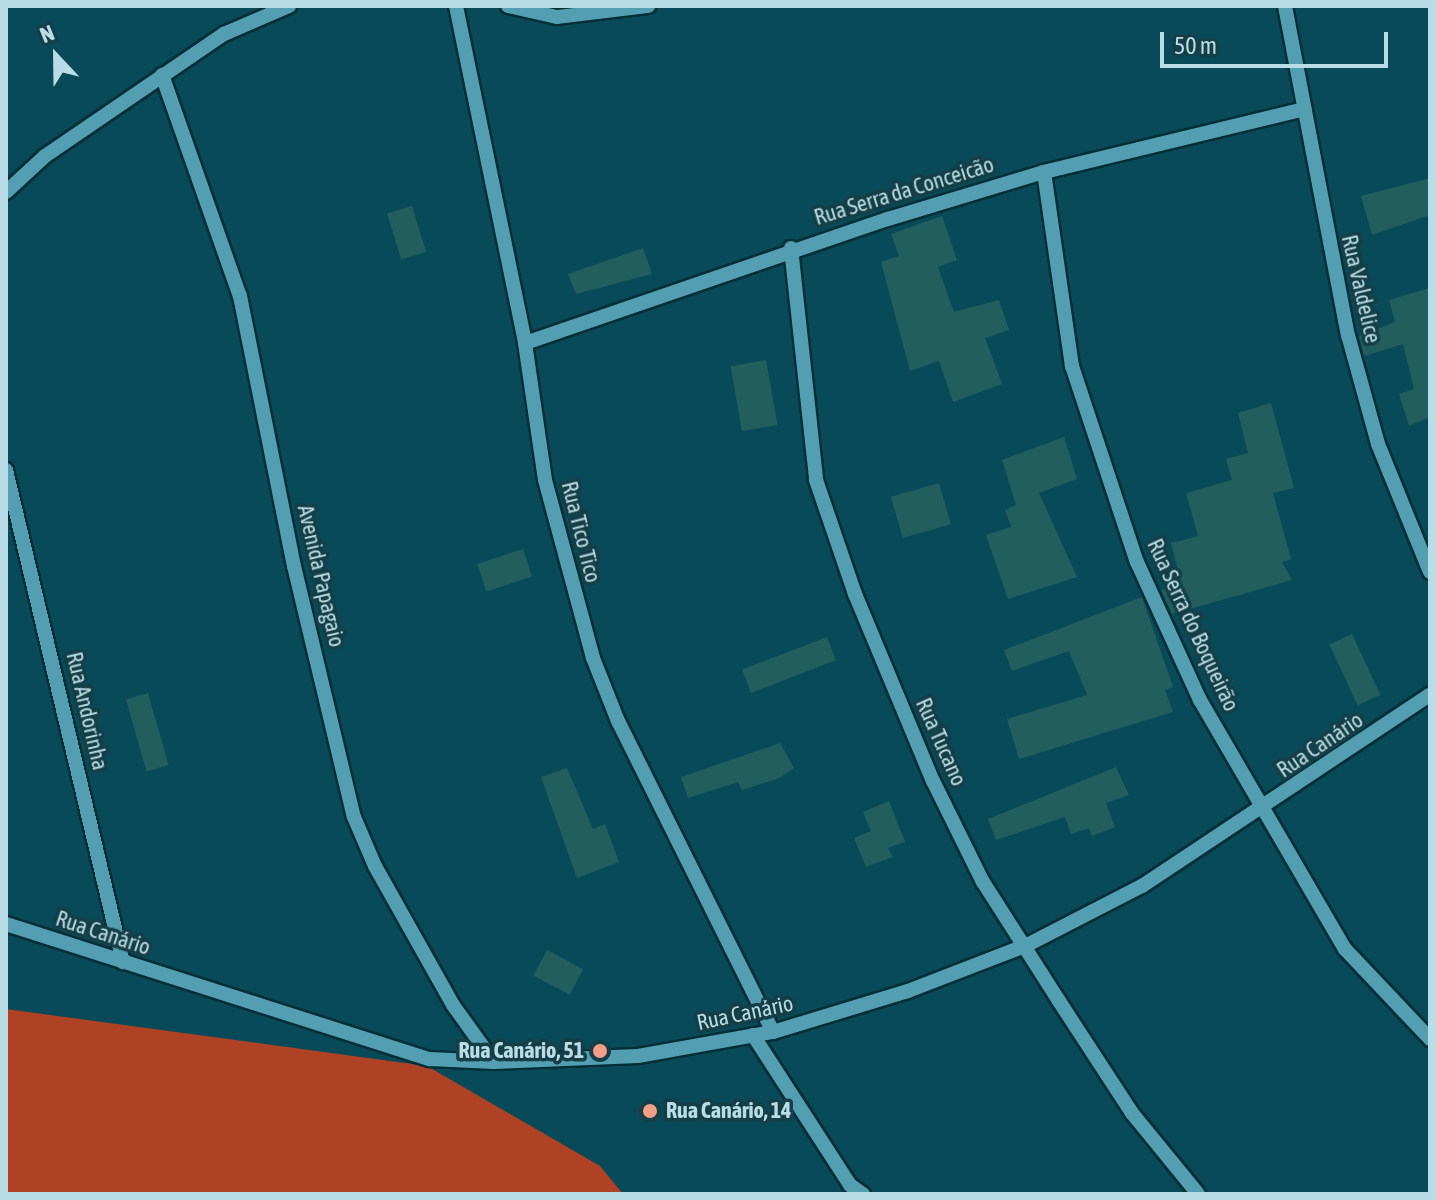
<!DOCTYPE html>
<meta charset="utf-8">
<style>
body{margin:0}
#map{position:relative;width:1436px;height:1200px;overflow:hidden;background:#084a57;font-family:"Asap Condensed",sans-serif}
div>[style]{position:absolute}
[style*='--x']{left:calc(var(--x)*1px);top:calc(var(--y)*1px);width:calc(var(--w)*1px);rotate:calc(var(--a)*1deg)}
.forest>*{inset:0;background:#af4124}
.building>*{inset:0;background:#235e5e;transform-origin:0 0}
.roads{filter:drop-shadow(2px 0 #022e37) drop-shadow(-2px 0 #022e37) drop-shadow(0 2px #022e37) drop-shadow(0 -2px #022e37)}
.minor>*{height:14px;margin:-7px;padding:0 7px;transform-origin:7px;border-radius:7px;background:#539fb1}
.dots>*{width:22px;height:22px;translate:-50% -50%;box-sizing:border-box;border:4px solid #153e47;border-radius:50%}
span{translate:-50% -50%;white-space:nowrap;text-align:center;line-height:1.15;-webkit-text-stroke:7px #153e47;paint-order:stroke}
.street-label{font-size:22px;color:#b9dce6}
.poi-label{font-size:22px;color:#b9dce6;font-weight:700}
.right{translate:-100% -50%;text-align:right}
.left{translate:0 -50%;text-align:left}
.frame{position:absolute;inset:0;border:8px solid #b9dce6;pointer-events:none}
.north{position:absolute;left:16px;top:16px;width:80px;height:80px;-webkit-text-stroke:6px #153e47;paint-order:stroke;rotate:338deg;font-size:22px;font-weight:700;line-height:32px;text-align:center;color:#b9dce6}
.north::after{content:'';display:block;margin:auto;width:28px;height:36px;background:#b9dce6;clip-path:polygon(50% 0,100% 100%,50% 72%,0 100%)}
.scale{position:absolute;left:1160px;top:32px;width:228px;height:36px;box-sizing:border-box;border:4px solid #b9dce6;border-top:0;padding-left:10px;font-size:24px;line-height:28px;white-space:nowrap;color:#b9dce6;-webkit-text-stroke:6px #153e47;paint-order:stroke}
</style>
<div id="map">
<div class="forest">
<div style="clip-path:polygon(6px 1009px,427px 1066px,600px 1166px,623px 1194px,6px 1194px)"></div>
</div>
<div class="building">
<div style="clip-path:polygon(1430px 178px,1430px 215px,1372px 235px,1361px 196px)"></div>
<div style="left:412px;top:206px;width:48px;height:26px;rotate:73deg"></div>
<div style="clip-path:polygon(942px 216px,957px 260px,938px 267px,954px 312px,999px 300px,1009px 330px,985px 338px,1002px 384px,953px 402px,939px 361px,910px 371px,881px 262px,899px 256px,891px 234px)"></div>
<div style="clip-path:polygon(643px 248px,652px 274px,576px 294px,568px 274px)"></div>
<div style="clip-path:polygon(1430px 288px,1430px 417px,1409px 426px,1399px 394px,1414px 389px,1403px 344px,1364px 356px,1359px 336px,1395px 322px,1389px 300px)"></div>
<div style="left:766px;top:360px;width:66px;height:36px;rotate:80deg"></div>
<div style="clip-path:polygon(1271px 403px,1294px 488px,1273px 493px,1291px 559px,1282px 562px,1292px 580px,1172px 614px,1161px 590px,1181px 582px,1171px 543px,1198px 536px,1186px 493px,1232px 480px,1226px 459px,1248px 453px,1238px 413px)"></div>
<div style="clip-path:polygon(1064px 437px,1077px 479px,1039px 493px,1077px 577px,1008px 599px,986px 535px,1011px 527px,1005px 510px,1016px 505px,1002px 460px)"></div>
<div style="left:939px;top:483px;width:43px;height:50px;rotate:74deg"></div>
<div style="left:523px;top:549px;width:29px;height:48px;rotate:72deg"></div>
<div style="clip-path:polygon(1142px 597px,1173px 687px,1165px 690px,1173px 712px,1019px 759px,1007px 719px,1087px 695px,1069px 651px,1012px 671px,1004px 650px)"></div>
<div style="left:1352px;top:634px;width:67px;height:25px;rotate:65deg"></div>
<div style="left:827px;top:637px;width:25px;height:91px;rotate:69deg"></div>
<div style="left:148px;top:693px;width:75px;height:23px;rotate:74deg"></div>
<div style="clip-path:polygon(780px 743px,794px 768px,779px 778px,742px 790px,738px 782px,688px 798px,681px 777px)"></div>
<div style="clip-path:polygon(1116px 767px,1129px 795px,1106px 803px,1115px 827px,1092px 836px,1089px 828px,1071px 834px,1065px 817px,996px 840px,988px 819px)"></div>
<div style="clip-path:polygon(567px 768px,593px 829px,605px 824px,619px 862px,577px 878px,541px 777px)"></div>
<div style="clip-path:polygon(889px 801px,905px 842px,888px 848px,893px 857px,866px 867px,854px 838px,871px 831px,863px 812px)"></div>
<div style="left:547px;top:950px;width:41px;height:29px;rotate:28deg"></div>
</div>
<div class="roads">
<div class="minor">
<div style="--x:456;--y:6;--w:344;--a:78.4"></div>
<div style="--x:525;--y:343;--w:138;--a:81.7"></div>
<div style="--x:545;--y:480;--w:184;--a:74.9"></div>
<div style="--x:593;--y:658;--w:68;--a:68.4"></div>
<div style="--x:618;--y:721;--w:347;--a:63.5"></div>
<div style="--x:508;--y:6;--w:50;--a:12.7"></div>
<div style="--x:557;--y:17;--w:92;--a:-6.9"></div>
<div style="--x:1285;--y:6;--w:335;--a:79.2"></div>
<div style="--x:1348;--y:335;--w:113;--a:74.6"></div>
<div style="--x:1378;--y:444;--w:138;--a:67.9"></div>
<div style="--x:162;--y:75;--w:234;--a:70.6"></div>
<div style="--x:240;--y:296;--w:275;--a:78.7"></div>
<div style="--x:294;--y:566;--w:258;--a:76.6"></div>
<div style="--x:354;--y:817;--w:53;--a:66.8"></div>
<div style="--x:375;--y:866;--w:159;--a:60.7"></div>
<div style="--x:453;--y:1005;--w:70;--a:54.3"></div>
<div style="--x:1044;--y:172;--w:196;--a:81.8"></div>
<div style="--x:1072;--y:366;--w:206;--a:71.7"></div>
<div style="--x:1137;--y:562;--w:152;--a:65.5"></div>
<div style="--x:1200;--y:700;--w:288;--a:59.8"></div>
<div style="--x:1345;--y:949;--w:124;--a:46.6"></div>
<div style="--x:6;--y:192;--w:53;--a:-42.7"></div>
<div style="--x:45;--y:156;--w:217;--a:-34.3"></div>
<div style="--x:224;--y:34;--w:71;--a:-23.3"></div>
<div style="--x:791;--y:248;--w:233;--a:83.8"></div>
<div style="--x:816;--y:480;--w:120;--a:71.1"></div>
<div style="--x:855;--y:594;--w:203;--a:67.4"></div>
<div style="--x:933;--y:781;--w:113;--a:63.7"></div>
<div style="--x:983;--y:882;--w:141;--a:57.4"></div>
<div style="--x:1059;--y:1001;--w:134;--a:56.9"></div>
<div style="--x:1132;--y:1113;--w:104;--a:50.8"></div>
<div style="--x:525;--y:343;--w:384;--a:-18.9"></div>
<div style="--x:888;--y:219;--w:163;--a:-16.8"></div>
<div style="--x:1044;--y:172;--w:268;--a:-13.6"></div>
<div style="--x:6;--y:470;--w:506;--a:76.62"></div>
<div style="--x:6;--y:924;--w:445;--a:17.7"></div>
<div style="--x:430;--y:1059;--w:64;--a:2.7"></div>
<div style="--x:494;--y:1062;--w:144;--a:-2.4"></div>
<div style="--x:638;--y:1056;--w:137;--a:-10.1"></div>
<div style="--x:773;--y:1032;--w:141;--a:-16.9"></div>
<div style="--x:908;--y:991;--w:128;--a:-21.1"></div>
<div style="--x:1027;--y:945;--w:129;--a:-27.2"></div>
<div style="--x:1142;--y:886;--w:346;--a:-33.6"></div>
<div style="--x:753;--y:1035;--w:179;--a:57.1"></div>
<div style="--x:850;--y:1185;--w:16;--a:35"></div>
</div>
</div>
<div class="dots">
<div style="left:600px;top:1051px;background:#f49e88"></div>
<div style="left:650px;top:1111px;background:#f49e88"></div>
</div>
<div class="street-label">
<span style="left:904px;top:191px;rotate:-17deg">Rua Serra da Conceicão</span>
<span style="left:1361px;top:289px;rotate:77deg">Rua Valdelice</span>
<span style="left:581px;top:532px;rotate:76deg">Rua Tico Tico</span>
<span style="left:321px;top:576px;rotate:77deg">Avenida Papagaio</span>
<span style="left:1193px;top:625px;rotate:65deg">Rua Serra do Boqueirão</span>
<span style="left:87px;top:711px;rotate:77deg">Rua Andorinha</span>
<span style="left:941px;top:742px;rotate:66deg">Rua Tucano</span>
<span style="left:1320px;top:745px;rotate:-34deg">Rua Canário</span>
<span style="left:103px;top:933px;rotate:18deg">Rua Canário</span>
<span style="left:745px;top:1013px;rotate:-12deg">Rua Canário</span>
</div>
<div class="poi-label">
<span class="right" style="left:584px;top:1051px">Rua Canário, 51</span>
<span class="left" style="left:666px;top:1111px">Rua Canário, 14</span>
</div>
<div class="frame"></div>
<div class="north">N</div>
<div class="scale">50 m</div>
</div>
